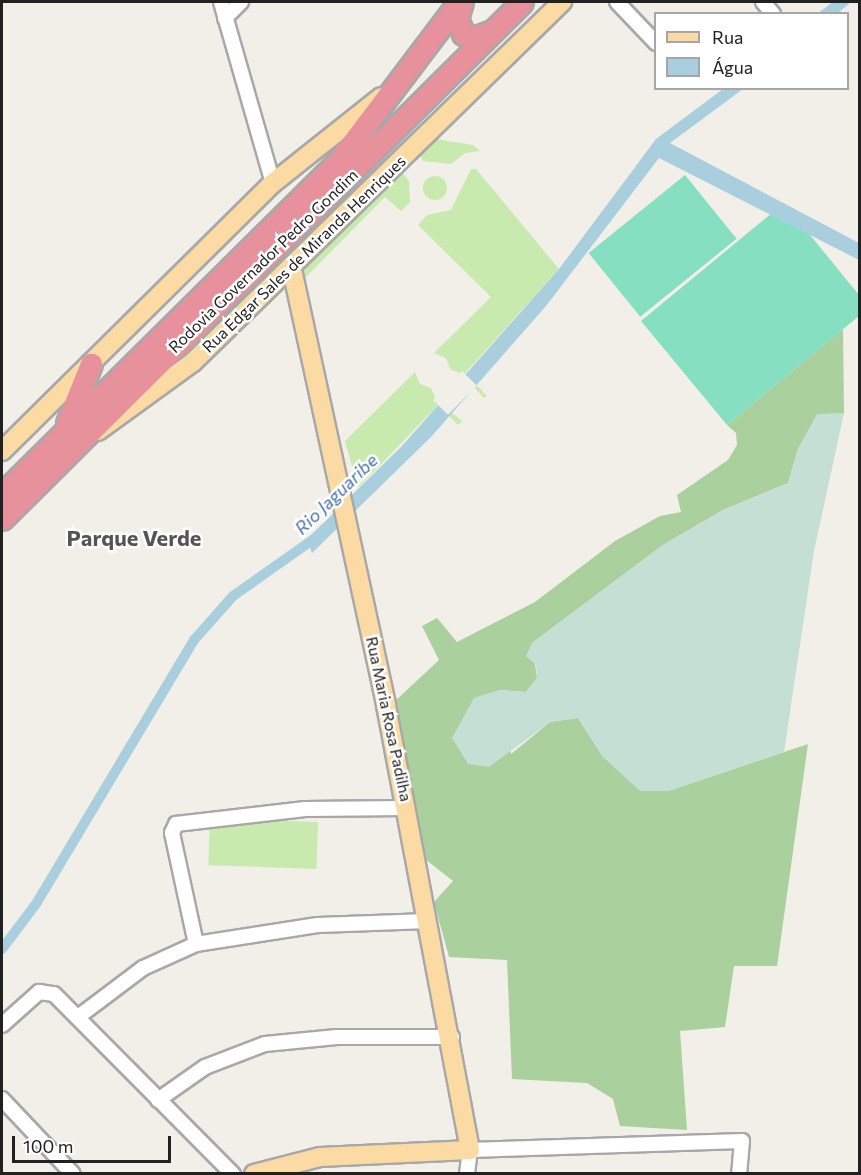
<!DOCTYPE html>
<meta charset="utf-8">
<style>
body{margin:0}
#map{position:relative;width:861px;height:1175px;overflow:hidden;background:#f1efe8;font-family:Commissioner,sans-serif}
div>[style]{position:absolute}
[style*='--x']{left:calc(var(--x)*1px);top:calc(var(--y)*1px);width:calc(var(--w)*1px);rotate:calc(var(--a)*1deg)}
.grass>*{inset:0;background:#c8eaaf;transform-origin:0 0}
.round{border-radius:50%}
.forest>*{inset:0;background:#a9d09d}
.wetland>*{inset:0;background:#c5dfd5}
.pitch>*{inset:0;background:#87dfc2;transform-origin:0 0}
.water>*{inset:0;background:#a9cfde}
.pier>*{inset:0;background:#f1efe8;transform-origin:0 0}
.canal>*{height:10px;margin:-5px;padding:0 5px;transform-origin:5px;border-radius:5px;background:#a9cfde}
.roads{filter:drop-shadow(2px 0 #a8a8a8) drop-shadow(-2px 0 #a8a8a8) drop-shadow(0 2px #a8a8a8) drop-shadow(0 -2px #a8a8a8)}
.minor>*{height:14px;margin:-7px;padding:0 7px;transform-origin:7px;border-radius:7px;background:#fff}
.major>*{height:18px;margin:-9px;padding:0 9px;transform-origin:9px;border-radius:9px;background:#fbdaa3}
.highway>*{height:21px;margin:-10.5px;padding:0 10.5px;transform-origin:10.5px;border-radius:10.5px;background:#e7919c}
span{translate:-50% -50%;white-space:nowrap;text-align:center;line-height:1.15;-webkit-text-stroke:5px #fff;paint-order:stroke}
.street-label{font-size:16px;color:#212121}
.water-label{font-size:18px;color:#4a74a9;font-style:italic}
.district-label{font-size:22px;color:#545454;font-weight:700}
.frame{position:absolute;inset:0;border:3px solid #212121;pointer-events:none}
.legend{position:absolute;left:654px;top:12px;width:195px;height:78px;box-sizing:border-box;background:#fff;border:2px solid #a6a6a6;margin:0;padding:8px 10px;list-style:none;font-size:18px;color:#212121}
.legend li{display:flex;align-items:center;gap:12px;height:30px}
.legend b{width:30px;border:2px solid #a6a6a6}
.scale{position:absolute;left:12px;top:1136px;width:159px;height:27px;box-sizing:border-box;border:3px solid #212121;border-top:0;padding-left:8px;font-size:18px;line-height:21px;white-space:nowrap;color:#212121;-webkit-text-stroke:4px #fff;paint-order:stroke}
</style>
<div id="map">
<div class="grass">
<div style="clip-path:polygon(436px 139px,473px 145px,480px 151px,465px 153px,451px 164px,423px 161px,419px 153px)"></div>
<div style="clip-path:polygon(471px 169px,476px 169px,559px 269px,465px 373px,487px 396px,484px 398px,462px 374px,450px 369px,446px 358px,434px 353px,491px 297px,418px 225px,427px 215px,451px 210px)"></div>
<div style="clip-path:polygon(402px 172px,409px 181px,410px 202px,401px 211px,385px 197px,302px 281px,298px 271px)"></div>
<div class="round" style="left:423px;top:176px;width:24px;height:24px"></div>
<div style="clip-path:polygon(415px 372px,420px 384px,431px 388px,436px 400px,462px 421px,458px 425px,438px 405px,358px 488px,345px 441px)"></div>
<div style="left:318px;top:822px;width:47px;height:108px;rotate:92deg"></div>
</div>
<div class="forest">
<div style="clip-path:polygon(843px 329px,844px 413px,817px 415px,798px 449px,788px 483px,723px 510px,663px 545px,532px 643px,537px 678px,526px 692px,499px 690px,511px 754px,550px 722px,578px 718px,603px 757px,668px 791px,808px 744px,777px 966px,734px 966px,725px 1027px,680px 1031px,687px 1130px,620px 1126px,613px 1099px,587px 1083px,512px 1079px,507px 960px,449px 957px,434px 902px,453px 881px,425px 859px,393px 703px,439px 660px,422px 626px,437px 618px,457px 642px,535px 602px,615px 541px,660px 516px,681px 512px,677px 495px,728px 460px,737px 445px,736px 433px,727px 425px)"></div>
</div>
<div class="wetland">
<div style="clip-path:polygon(844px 413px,814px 551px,784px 752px,668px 791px,640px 791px,603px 757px,578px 718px,550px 722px,489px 767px,468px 764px,452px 738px,474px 698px,499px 690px,526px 692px,537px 678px,536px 665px,526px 656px,532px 643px,663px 545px,723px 510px,788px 483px,798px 449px,817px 414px)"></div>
</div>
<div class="pitch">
<div style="left:685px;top:175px;width:82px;height:124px;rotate:51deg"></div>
<div style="clip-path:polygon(784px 203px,859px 295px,859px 316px,727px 425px,641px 321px)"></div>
</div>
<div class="water">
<div style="clip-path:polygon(833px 2px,851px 2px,838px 13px,818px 13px)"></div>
<div style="clip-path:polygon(723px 89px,743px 89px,670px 143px,859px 243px,859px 260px,659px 158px,546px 306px,431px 437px,312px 553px,307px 539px,401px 447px,559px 269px,656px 139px)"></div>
</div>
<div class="pier">
<div style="left:462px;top:371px;width:21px;height:41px;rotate:45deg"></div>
</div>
<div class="canal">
<div style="--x:2;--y:949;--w:56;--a:-52.9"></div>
<div style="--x:36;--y:904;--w:308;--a:-59.1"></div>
<div style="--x:194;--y:640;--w:59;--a:-48.4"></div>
<div style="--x:233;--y:596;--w:104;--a:-35.2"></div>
</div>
<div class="roads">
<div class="minor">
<div style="--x:221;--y:2;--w:188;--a:74"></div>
<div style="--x:617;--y:2;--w:57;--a:46.4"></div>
<div style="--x:763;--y:2;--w:16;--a:50"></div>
<div style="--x:225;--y:18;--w:23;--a:-45"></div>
<div style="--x:196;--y:944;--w:114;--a:-102.2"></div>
<div style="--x:172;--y:833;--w:10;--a:-66"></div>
<div style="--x:176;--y:824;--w:130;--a:-6.6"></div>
<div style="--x:305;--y:809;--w:102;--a:-0.6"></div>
<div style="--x:78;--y:1017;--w:81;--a:-37"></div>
<div style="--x:143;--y:968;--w:58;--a:-24.4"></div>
<div style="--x:196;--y:944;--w:123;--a:-8.9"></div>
<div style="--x:318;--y:925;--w:110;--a:-2.1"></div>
<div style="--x:2;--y:1025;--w:50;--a:-41.7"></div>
<div style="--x:39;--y:992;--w:15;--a:8"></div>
<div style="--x:54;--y:994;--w:254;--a:45.2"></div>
<div style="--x:2;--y:1099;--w:103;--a:46.6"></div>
<div style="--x:158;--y:1100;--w:57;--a:-35.1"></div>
<div style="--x:205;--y:1067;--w:64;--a:-21"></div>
<div style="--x:265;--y:1044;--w:72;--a:-5.6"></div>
<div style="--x:337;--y:1037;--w:115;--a:0"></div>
<div style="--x:467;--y:1174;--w:24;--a:-83"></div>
<div style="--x:470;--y:1150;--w:272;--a:-1.9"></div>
<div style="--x:742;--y:1141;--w:33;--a:95"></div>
</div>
<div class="major">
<div style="--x:98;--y:431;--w:117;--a:-36"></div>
<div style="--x:193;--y:362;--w:516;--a:-44.29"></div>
<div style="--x:2;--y:451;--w:381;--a:-44.7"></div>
<div style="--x:273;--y:183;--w:138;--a:-38.5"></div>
<div style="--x:254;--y:1174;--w:68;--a:-14.4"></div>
<div style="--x:320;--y:1157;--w:150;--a:-2.7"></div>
<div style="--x:470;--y:1150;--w:454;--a:-100.7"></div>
<div style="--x:386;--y:704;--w:448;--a:-102.2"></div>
</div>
<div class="highway">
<div style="--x:462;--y:2;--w:17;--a:107"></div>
<div style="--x:457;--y:18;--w:17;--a:69"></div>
<div style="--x:463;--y:34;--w:13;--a:13"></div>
<div style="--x:476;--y:37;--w:19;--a:-21"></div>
<div style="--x:67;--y:423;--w:64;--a:-67.9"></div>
<div style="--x:2;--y:494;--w:477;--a:-44.7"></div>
<div style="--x:341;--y:158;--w:196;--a:-52.9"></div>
<div style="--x:2;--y:519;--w:733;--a:-44.83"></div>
</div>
</div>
<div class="street-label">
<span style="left:304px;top:254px;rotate:-44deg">Rua Edgar Sales de Miranda Henriques</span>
<span style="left:263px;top:261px;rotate:-44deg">Rodovia Governador Pedro Gondim</span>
<span style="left:389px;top:719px;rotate:78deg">Rua Maria Rosa Padilha</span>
</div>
<div class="water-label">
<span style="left:336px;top:494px;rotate:-44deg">Rio Jaguaribe</span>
</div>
<div class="district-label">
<span style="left:134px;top:538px">Parque Verde</span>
</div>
<div class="frame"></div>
<ul class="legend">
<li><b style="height:8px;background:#fbdaa3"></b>Rua</li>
<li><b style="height:16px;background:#a9cfde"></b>Água</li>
</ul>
<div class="scale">100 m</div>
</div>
